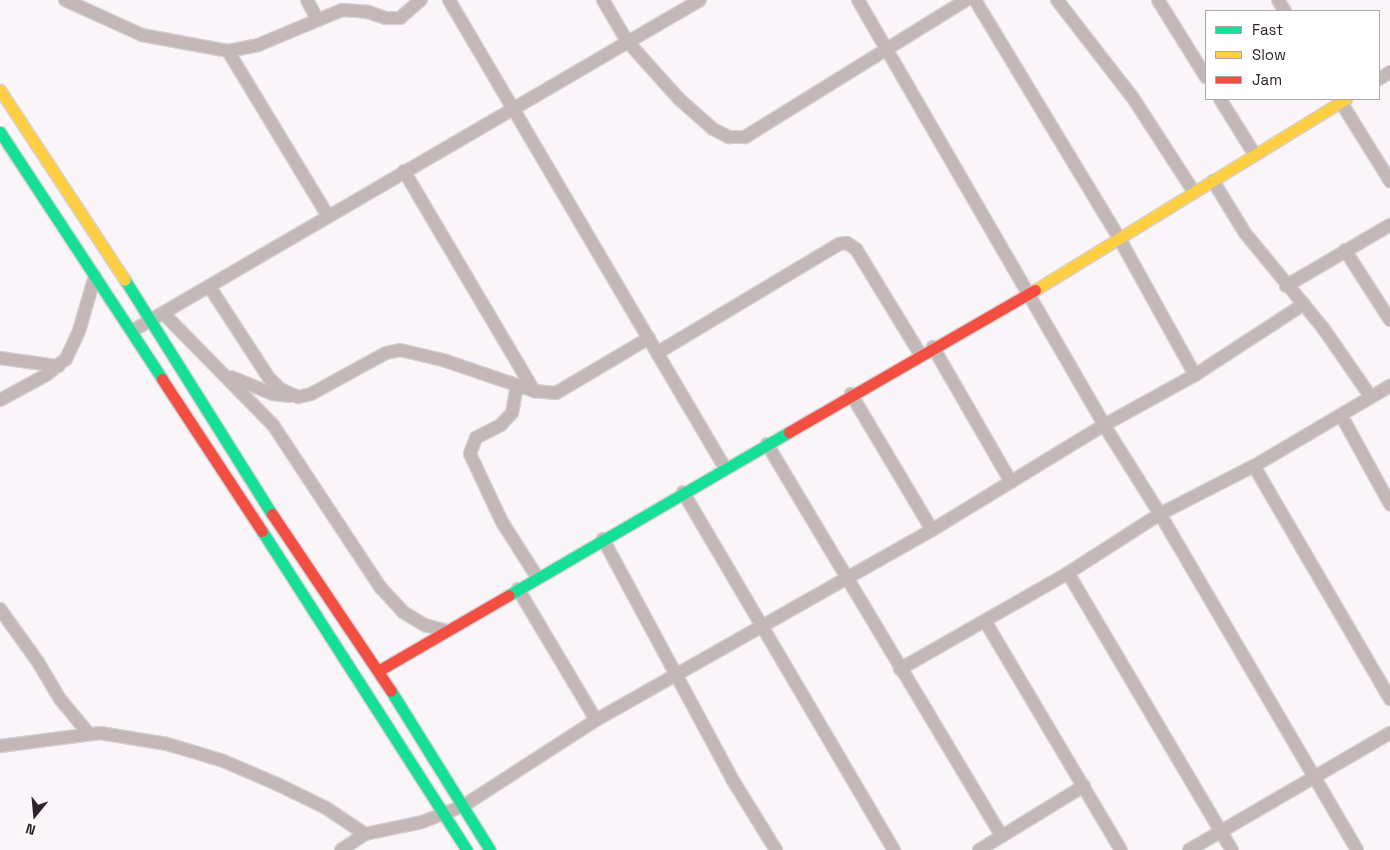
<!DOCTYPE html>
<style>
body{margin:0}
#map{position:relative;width:1390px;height:850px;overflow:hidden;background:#faf5f8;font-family:"Space Grotesk",sans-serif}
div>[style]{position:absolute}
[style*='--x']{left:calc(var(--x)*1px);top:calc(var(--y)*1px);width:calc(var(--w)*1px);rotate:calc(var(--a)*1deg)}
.roads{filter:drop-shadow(1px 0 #d4d0d3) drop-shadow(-1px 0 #d4d0d3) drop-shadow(0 1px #d4d0d3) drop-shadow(0 -1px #d4d0d3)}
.street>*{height:12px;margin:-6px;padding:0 6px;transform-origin:6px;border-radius:6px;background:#c3b7b8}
.fast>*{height:11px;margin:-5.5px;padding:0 5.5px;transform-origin:5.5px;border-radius:5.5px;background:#16e098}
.slow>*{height:11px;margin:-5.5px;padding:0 5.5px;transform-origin:5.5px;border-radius:5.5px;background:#ffcf43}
.jam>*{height:11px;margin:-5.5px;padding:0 5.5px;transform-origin:5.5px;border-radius:5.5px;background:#f24e42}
span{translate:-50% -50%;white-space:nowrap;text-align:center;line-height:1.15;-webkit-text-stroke:4.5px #fff;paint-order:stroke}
.legend{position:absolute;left:1205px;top:10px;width:175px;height:90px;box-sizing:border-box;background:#fff;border:1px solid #aba7aa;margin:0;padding:6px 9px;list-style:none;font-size:15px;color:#2e232a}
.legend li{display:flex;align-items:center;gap:10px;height:25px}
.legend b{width:25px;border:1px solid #aba7aa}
.north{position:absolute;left:10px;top:790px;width:50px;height:50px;-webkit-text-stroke:4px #fff;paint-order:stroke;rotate:197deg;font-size:14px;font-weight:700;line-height:20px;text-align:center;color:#2e232a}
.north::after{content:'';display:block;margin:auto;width:18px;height:22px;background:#2e232a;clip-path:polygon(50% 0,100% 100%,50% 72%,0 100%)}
</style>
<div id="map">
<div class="roads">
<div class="street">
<div style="--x:65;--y:0;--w:85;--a:24.4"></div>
<div style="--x:142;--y:35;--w:87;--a:10.5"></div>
<div style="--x:228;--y:51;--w:31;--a:-11"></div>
<div style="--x:258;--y:45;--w:91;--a:-22.6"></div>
<div style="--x:342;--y:10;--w:26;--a:4"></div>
<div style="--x:368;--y:12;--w:18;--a:19"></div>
<div style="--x:385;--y:18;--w:15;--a:0"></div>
<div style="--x:400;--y:18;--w:28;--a:-41"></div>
<div style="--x:307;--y:0;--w:21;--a:62"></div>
<div style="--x:449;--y:0;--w:543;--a:59.47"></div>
<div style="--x:603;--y:0;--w:48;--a:59.7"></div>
<div style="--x:627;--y:41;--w:78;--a:48.1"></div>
<div style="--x:679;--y:99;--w:45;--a:41.4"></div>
<div style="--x:713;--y:129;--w:18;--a:27"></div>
<div style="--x:729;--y:137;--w:16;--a:0"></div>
<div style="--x:745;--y:137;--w:260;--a:-31.8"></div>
<div style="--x:858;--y:0;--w:491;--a:59.9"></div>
<div style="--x:1104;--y:425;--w:105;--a:57.8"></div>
<div style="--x:1160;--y:514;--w:389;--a:59.6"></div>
<div style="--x:975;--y:0;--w:276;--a:58.8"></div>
<div style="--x:1118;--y:236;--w:159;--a:61"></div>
<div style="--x:1057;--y:0;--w:124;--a:52.2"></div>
<div style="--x:1133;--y:98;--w:112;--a:57"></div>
<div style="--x:1158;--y:0;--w:91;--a:58.1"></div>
<div style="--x:1278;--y:0;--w:13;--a:58"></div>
<div style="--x:228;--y:51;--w:193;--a:58.8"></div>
<div style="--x:1379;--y:79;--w:13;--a:-32"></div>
<div style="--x:1220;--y:99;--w:66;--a:58"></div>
<div style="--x:1339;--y:99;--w:97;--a:58.1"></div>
<div style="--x:404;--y:171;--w:256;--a:59.4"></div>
<div style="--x:1213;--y:181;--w:61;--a:58.4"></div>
<div style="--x:1245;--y:233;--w:123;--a:50.6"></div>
<div style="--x:1323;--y:328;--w:84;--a:55.2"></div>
<div style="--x:1345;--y:250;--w:83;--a:57.3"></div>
<div style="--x:209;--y:286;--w:110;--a:56.9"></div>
<div style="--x:269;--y:378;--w:16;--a:45"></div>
<div style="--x:280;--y:389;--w:20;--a:24"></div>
<div style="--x:298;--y:397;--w:13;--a:-13"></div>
<div style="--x:311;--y:394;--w:85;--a:-28.7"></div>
<div style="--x:386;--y:353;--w:14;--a:-12"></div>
<div style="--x:400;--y:350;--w:44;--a:13.1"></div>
<div style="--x:443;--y:360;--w:96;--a:18.8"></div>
<div style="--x:534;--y:391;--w:22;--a:5"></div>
<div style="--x:556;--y:393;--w:108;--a:-30.6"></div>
<div style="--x:1286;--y:286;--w:121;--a:-30.4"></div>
<div style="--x:163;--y:313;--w:157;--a:45.5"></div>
<div style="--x:273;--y:425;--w:196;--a:56.5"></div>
<div style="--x:381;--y:588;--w:33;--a:47"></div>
<div style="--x:403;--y:612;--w:26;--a:31"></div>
<div style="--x:425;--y:625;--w:23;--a:15"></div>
<div style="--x:132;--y:331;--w:657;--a:-30.23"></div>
<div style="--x:933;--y:347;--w:156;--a:60"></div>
<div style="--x:657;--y:353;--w:212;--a:-30.9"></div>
<div style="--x:839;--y:244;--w:8;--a:-7"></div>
<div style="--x:847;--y:243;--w:11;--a:34"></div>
<div style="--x:856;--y:249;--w:123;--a:58.6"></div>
<div style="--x:0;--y:358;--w:59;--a:7.9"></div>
<div style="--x:231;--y:377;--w:45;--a:22"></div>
<div style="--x:273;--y:394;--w:17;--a:7"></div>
<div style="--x:517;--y:385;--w:28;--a:100"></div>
<div style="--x:512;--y:413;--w:16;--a:133"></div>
<div style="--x:501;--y:425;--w:28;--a:153"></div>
<div style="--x:476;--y:438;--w:17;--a:111"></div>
<div style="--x:470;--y:454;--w:75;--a:64.8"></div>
<div style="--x:502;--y:522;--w:65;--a:57.5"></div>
<div style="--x:851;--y:394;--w:158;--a:59.2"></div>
<div style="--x:0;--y:400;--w:52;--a:-28.5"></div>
<div style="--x:46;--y:375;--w:26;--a:-39"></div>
<div style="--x:66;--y:359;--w:31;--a:-65"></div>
<div style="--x:79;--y:331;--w:57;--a:-73.8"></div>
<div style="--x:1341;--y:415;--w:102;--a:61.2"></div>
<div style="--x:767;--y:444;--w:457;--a:59.1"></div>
<div style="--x:1254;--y:466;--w:270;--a:59.7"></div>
<div style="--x:683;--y:492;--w:416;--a:59.5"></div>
<div style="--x:603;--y:539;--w:272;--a:61.7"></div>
<div style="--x:732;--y:779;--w:84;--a:58.2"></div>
<div style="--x:1068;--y:573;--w:322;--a:59.4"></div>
<div style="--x:518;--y:589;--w:152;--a:59.2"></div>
<div style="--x:0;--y:609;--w:65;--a:54.4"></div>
<div style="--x:38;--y:662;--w:43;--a:59.3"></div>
<div style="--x:60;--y:699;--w:45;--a:50.4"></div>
<div style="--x:985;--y:621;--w:266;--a:59.3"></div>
<div style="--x:900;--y:669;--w:193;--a:-29.7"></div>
<div style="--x:1068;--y:573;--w:109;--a:-32.7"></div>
<div style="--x:1160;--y:514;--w:106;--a:-27.1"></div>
<div style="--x:1254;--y:466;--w:158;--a:-30.5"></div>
<div style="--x:0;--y:746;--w:101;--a:-7.4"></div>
<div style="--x:100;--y:733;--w:68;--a:9.3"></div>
<div style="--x:167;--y:744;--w:56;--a:16.5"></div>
<div style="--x:221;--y:760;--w:61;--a:23.2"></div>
<div style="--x:277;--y:784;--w:55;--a:26.1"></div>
<div style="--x:326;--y:808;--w:47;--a:33.7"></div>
<div style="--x:341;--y:850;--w:29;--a:-34"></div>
<div style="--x:365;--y:834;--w:58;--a:-11.9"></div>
<div style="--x:422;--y:822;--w:44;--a:-21.3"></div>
<div style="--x:463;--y:806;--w:158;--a:-32.9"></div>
<div style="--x:596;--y:720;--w:386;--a:-29.5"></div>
<div style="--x:932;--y:530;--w:202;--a:-31.4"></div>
<div style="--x:1104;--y:425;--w:104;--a:-28.8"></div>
<div style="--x:1195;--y:375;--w:130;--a:-33.1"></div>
<div style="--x:979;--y:850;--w:123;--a:-31.4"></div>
<div style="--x:1189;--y:850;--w:233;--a:-30.2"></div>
</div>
<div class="fast">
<div style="--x:0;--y:132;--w:295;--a:56.7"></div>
<div style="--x:125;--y:280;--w:276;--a:57.9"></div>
<div style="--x:262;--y:531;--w:379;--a:57.3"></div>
<div style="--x:509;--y:595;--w:324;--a:-30.2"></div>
<div style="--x:391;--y:691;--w:187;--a:58.1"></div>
</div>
<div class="slow">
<div style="--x:0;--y:90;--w:227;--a:56.7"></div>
<div style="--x:1035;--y:290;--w:365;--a:-31.6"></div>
</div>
<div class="jam">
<div style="--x:162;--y:379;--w:182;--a:56.7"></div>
<div style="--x:789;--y:432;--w:284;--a:-30"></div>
<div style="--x:272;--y:514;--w:213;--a:56.1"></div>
<div style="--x:378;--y:671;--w:151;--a:-30.1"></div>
</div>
</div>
<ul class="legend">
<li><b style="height:6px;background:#16e098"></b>Fast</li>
<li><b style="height:6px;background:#ffcf43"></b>Slow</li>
<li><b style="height:6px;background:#f24e42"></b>Jam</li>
</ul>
<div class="north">N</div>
</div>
